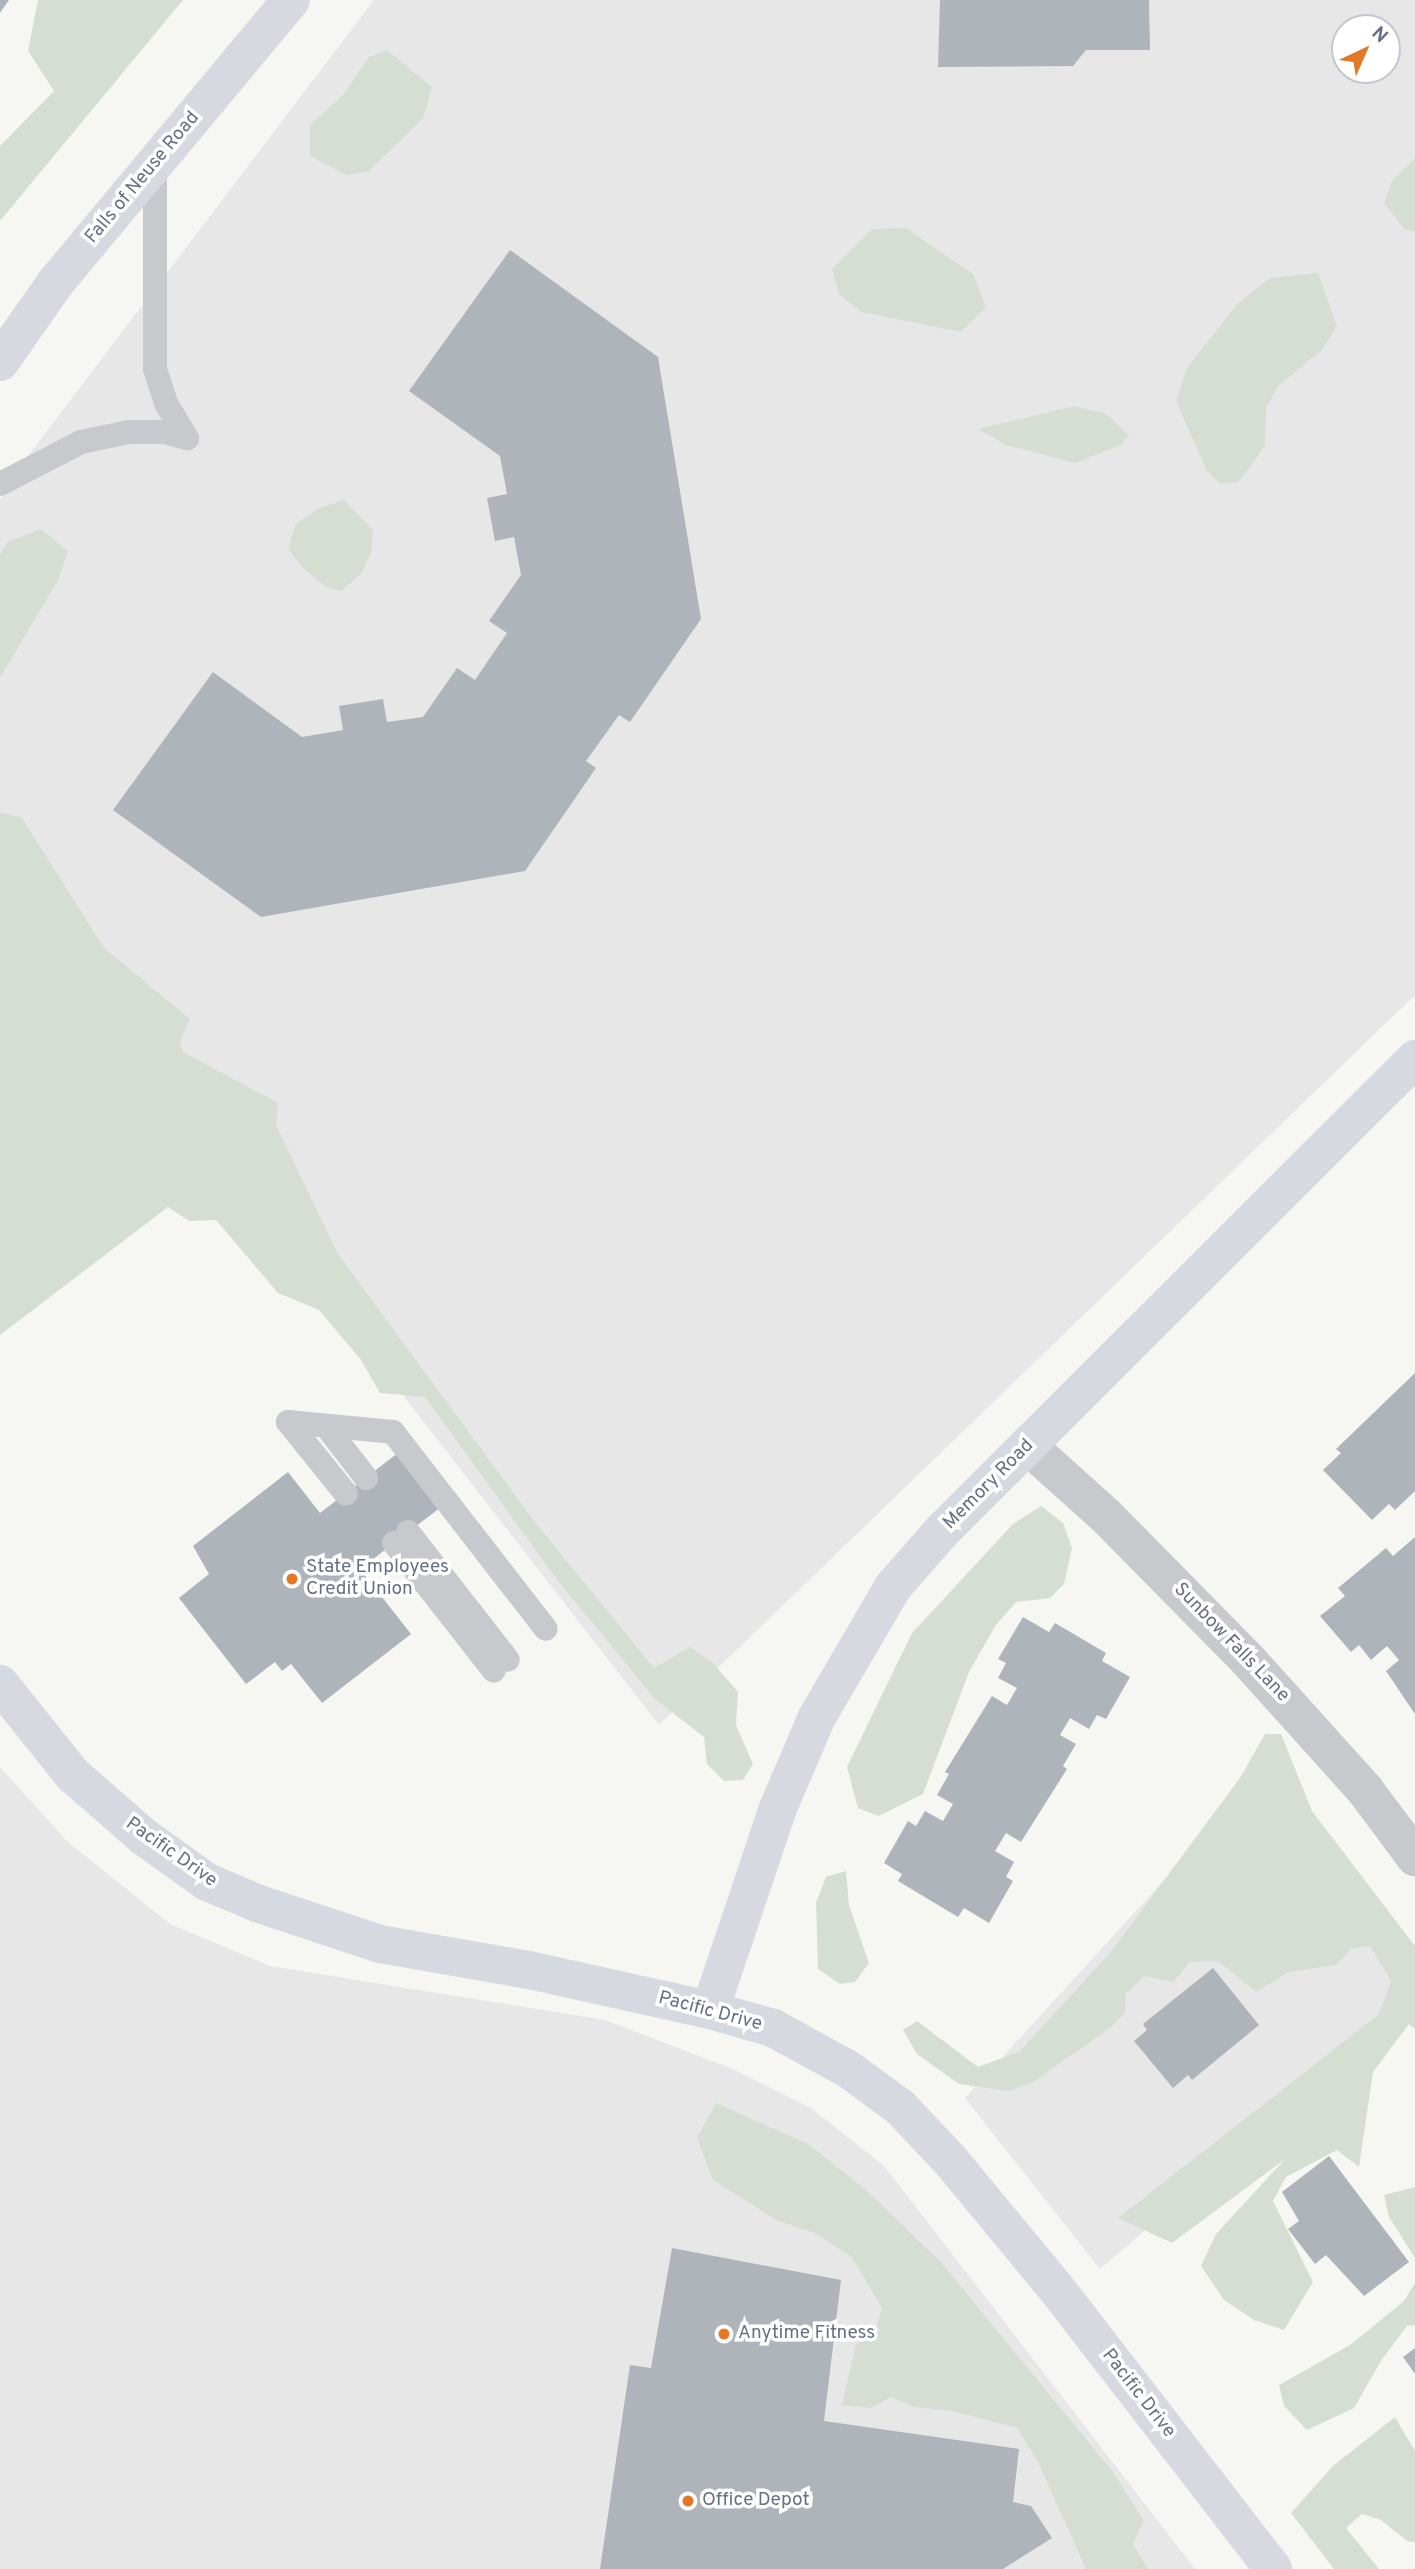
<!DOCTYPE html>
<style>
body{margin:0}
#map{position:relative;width:1415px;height:2569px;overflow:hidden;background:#f6f7f3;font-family:Overpass,sans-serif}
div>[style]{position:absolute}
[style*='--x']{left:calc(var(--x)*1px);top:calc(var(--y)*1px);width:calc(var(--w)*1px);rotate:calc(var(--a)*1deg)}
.built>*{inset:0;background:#e7e7e7}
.green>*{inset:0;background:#d6ded4}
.building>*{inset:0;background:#afb4bb}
.lane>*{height:24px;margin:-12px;padding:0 12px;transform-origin:12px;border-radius:12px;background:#c7c9cd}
.street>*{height:38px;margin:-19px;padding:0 19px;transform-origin:19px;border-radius:19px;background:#c7c9cd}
.secondary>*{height:38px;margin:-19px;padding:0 19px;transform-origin:19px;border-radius:19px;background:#d6d9df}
.primary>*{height:38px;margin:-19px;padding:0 19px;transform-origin:19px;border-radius:19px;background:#d6d9df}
.dots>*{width:19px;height:19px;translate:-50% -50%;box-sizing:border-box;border:4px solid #fff;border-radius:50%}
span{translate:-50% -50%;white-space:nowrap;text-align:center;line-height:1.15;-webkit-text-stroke:7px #fff;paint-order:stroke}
.street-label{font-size:19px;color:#667084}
.poi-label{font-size:19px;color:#667084}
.left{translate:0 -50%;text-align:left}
.north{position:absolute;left:1331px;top:14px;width:70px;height:70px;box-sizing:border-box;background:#fff;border:2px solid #c2c6ce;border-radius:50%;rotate:44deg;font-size:19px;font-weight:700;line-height:28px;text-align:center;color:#667084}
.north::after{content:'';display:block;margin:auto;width:24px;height:32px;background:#e37927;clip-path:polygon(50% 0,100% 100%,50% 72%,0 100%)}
</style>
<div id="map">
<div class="built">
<div style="clip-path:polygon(evenodd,374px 0,1415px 0,1415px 995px,659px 1725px,0 876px,0 500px,12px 477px,374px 0,1345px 28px,1387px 28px,1387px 70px,1345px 70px,1345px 28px)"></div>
<div style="clip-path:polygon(0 1767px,68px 1842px,170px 1924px,270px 1966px,605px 2020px,733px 2069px,811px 2108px,885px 2167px,1195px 2569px,0 2569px)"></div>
<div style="clip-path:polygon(1262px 1773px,1415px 1999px,1100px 2269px,965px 2098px)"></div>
</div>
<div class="green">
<div style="clip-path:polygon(38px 0,183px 0,0 221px,0 146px,54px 91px,28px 51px)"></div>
<div style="clip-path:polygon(387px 50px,432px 87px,423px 118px,369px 171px,347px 175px,310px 156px,310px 125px,343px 95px,369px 57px)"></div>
<div style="clip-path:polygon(1415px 158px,1415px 231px,1405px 230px,1384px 203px,1392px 181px)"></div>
<div style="clip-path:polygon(906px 228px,973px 274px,986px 307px,961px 332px,861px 312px,839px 294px,832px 269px,872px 229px)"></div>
<div style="clip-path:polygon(1318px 273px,1337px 326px,1322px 350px,1278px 386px,1266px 408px,1265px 445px,1249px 469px,1238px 482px,1221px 484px,1207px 471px,1176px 401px,1187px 368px,1237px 304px,1270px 278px)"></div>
<div style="clip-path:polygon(1074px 406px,1106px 414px,1129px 435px,1121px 445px,1075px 463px,1006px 445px,978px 429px)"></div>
<div style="clip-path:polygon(344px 500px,373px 530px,371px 553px,361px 574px,341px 591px,326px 587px,305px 570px,288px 549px,295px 525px,317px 509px)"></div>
<div style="clip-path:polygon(41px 529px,68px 551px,58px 580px,0 678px,0 554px,8px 542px)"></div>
<div style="clip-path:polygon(0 812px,22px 818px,104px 948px,190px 1019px,180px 1042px,183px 1052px,278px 1103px,276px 1125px,338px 1254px,534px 1521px,654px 1668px,690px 1647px,713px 1663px,738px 1692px,736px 1725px,753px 1764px,743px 1780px,724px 1781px,707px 1764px,704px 1737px,655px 1699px,558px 1581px,425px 1397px,380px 1393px,361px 1360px,319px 1310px,278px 1293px,216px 1220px,189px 1221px,168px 1207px,0 1335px)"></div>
<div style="clip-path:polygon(1041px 1506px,1063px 1523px,1072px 1548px,1064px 1584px,1050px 1598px,1016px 1602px,996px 1625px,969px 1672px,923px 1794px,879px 1816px,858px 1808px,847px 1767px,912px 1633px,1013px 1524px)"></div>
<div style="clip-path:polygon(1265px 1734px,1281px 1734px,1312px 1811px,1415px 1946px,1415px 2029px,1409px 2024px,1373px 2072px,1359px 2167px,1337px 2150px,1286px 2177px,1273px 2201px,1313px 2282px,1284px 2330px,1254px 2320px,1224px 2300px,1201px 2266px,1216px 2234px,1285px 2159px,1172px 2243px,1118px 2218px,1379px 2014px,1391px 1981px,1370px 1946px,1351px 1949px,1336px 1965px,1288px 1972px,1256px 1992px,1218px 1961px,1190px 1962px,1173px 1982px,1144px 1976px,1126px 1993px,1125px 2013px,1111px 2027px,1035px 2081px,1009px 2091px,959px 2084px,917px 2054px,903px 2030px,917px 2021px,978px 2067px,1019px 2052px,1110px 1953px,1240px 1778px)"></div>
<div style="clip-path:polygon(846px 1871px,849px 1905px,869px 1963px,855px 1982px,840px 1984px,818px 1969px,816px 1903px,826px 1877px)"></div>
<div style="clip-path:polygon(716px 2103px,808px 2144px,866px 2190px,940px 2261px,1113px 2472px,1144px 2521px,1133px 2544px,1148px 2569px,1086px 2569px,1037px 2460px,1017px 2428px,952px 2411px,914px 2407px,891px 2397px,871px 2408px,842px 2405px,856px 2344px,875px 2331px,882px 2308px,851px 2256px,814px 2233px,776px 2220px,713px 2180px,697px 2138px)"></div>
<div style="clip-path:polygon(1415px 2187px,1415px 2258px,1389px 2217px,1384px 2195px)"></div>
<div style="clip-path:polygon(1415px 2283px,1415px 2325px,1407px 2326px,1381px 2361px,1354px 2408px,1307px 2430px,1284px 2406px,1279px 2385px,1350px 2345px,1404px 2301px)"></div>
<div style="clip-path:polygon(1395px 2417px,1415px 2451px,1415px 2542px,1407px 2541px,1381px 2520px,1362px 2514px,1346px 2528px,1379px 2569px,1334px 2569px,1291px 2513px,1333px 2466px)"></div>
</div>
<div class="building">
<div style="clip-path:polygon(0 0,9px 0,0 13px)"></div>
<div style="clip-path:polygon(940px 0,1149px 0,1150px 50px,1086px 50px,1073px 66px,938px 67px)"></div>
<div style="clip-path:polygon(510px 250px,658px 357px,701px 619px,630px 722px,619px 715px,586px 761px,596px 768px,525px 871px,261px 917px,113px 810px,213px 672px,302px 737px,343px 730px,339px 706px,383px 699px,387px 722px,423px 717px,457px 668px,475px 680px,507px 633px,489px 621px,521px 575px,514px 537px,495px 541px,487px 498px,507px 494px,500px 456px,409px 391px)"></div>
<div style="clip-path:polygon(1415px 1373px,1415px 1491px,1395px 1510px,1389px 1504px,1372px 1520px,1323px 1470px,1341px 1453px,1336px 1449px)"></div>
<div style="clip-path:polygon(403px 1449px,445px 1504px,360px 1569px,411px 1634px,322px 1703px,291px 1664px,282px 1671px,275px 1662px,246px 1684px,179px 1598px,209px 1574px,193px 1546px,288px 1472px,320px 1513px)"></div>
<div style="clip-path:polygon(1415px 1537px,1415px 1714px,1386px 1671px,1399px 1660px,1387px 1646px,1371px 1660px,1359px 1645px,1351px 1652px,1320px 1616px,1345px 1596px,1338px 1588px,1386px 1548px,1393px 1556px)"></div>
<div style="clip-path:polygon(1023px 1617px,1049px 1632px,1055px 1623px,1106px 1653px,1102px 1661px,1130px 1677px,1106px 1719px,1097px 1715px,1089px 1729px,1070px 1718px,1060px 1735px,1076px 1744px,1063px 1766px,1067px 1769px,1021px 1842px,1006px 1833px,995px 1851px,1014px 1862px,1006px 1877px,1013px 1881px,989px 1923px,964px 1908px,958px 1917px,898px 1881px,902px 1874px,884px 1863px,908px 1821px,916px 1826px,925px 1811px,943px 1821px,953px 1804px,937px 1795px,949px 1774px,945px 1772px,992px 1696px,1007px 1705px,1017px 1688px,998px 1678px,1006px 1663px,998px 1659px)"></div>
<div style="clip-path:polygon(1213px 1968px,1259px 2025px,1192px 2080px,1188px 2075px,1173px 2088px,1134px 2041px,1147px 2030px,1143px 2024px)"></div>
<div style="clip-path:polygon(1329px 2156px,1409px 2262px,1364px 2296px,1326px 2255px,1315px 2264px,1288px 2229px,1299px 2221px,1282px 2192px)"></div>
<div style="clip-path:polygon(672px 2248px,841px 2280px,824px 2421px,1019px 2449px,1013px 2502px,1031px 2506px,1052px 2538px,1003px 2569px,600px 2569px,630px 2365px,651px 2368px)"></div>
<div style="clip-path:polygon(1415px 2348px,1415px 2374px,1403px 2357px)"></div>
</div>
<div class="lane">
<div style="--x:155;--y:164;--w:205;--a:90"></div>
<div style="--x:155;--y:369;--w:38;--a:72"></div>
<div style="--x:167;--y:405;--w:39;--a:59"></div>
<div style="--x:0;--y:484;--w:91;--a:-27.4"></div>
<div style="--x:81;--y:442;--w:49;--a:-11.8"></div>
<div style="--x:129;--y:432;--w:35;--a:0"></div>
<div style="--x:164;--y:432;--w:24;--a:15"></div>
<div style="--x:288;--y:1422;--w:105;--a:5.4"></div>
<div style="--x:393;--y:1432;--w:249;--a:52.2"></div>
<div style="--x:288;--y:1422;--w:92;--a:51.1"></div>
<div style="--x:326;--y:1426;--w:66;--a:52.4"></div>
<div style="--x:408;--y:1532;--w:162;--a:52"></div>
<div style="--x:394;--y:1543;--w:162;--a:52"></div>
</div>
<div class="street">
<div style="--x:1028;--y:1446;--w:103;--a:41.9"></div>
<div style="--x:1105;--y:1515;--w:204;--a:45.4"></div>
<div style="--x:1248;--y:1660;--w:175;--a:48"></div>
<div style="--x:1365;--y:1790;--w:84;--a:53.3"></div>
</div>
<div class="secondary">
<div style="--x:0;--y:1684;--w:117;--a:51.3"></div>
<div style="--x:73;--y:1775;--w:94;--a:41.1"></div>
<div style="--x:144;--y:1837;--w:77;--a:35.5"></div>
<div style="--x:207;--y:1882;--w:56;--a:22.9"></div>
<div style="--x:259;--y:1904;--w:127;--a:18.3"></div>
<div style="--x:380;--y:1944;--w:151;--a:9.9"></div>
<div style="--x:529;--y:1970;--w:185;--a:12.5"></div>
<div style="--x:710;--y:2010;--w:66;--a:15.9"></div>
<div style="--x:773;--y:2028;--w:85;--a:28.7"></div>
<div style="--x:848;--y:2069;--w:64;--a:36.2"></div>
<div style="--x:900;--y:2107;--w:73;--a:46.7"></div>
<div style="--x:950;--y:2160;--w:166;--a:50.4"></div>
<div style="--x:1056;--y:2288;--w:355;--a:52.3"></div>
<div style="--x:710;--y:2010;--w:213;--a:-71.4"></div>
<div style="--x:778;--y:1808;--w:99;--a:-66.8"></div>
<div style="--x:817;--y:1717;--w:151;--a:-59.7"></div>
<div style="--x:893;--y:1587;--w:73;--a:-48.9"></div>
<div style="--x:941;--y:1532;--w:670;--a:-44.94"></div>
</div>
<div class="primary">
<div style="--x:0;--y:362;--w:98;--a:-55"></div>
<div style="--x:56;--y:282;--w:367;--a:-50.2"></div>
</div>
<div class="dots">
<div style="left:292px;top:1579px;background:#e37927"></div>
<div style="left:724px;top:2334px;background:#e37927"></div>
<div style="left:688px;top:2501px;background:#e37927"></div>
</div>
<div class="street-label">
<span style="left:143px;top:178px;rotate:-50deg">Falls of Neuse Road</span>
<span style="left:989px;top:1485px;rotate:-45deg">Memory Road</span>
<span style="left:1231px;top:1643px;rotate:46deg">Sunbow Falls Lane</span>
<span style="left:171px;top:1853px;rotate:35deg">Pacific Drive</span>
<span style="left:710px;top:2012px;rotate:15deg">Pacific Drive</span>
<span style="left:1138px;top:2394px;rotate:52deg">Pacific Drive</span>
</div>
<div class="poi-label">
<span class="left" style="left:306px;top:1579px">State Employees<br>Credit Union</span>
<span class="left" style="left:738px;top:2334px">Anytime Fitness</span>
<span class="left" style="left:702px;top:2501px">Office Depot</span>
</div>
<div class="north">N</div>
</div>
